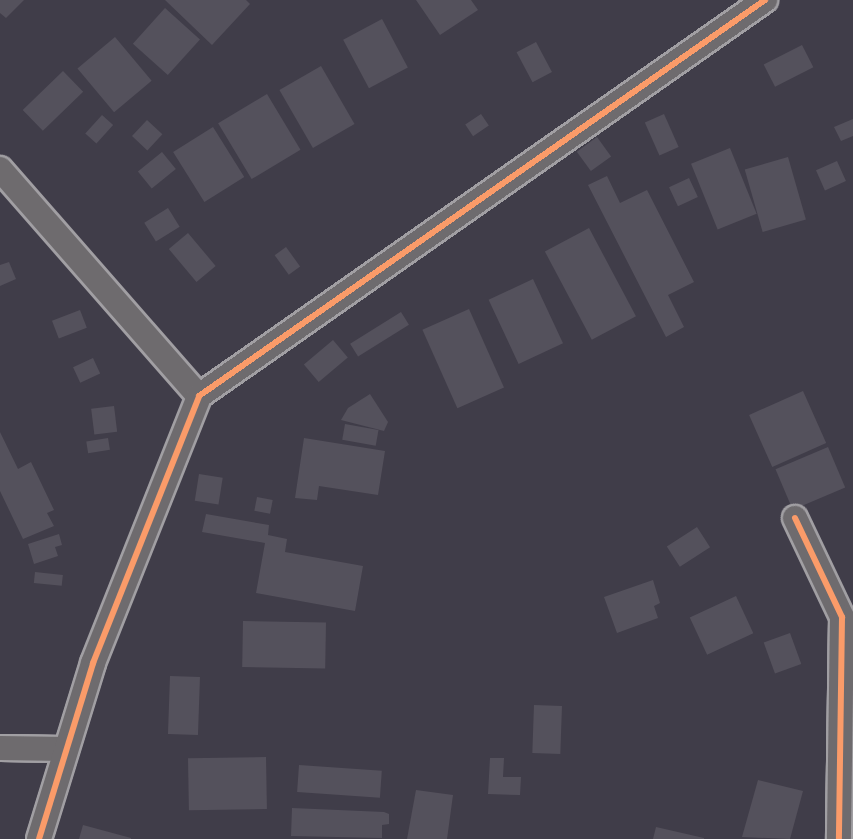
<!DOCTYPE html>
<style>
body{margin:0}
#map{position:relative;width:853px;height:839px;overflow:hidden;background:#403d49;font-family:Itim,sans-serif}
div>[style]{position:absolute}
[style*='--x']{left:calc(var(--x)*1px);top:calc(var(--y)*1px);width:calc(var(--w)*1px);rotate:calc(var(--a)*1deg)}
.building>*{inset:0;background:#54515c;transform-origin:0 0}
.roads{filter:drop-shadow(2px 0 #a19fa3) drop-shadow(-2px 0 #a19fa3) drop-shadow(0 2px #a19fa3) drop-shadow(0 -2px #a19fa3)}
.street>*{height:24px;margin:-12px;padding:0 12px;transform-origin:12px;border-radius:12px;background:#6e6b6e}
.cycleway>*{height:6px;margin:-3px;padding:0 3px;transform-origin:3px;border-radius:3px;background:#fa9b69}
span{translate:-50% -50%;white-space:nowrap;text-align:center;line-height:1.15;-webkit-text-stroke:6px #2f2a3d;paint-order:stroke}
</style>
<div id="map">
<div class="building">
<div style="clip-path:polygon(0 0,24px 0,6px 18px,0 13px)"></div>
<div style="clip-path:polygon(165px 0,246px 0,250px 4px,212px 45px)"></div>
<div style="clip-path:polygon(416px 0,471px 0,478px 10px,440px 35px)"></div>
<div style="left:165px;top:8px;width:47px;height:48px;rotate:42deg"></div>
<div style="left:382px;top:19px;width:55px;height:44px;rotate:62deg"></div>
<div style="left:115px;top:37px;width:57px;height:49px;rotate:50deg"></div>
<div style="left:536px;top:42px;width:34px;height:22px;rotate:62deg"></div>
<div style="left:802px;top:45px;width:25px;height:43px;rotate:63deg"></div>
<div style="left:321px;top:66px;width:67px;height:48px;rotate:60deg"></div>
<div style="left:63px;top:71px;width:29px;height:56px;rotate:46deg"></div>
<div style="left:267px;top:94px;width:65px;height:57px;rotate:59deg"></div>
<div style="left:481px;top:114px;width:14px;height:19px;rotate:56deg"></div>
<div style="left:664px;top:114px;width:36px;height:21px;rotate:66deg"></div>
<div style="left:102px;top:115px;width:15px;height:25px;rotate:42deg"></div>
<div style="clip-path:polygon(853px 119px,853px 136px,841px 141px,834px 127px)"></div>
<div style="left:147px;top:120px;width:21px;height:22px;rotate:43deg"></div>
<div style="left:213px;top:127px;width:59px;height:47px;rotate:58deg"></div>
<div style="left:597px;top:137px;width:24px;height:25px;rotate:54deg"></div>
<div style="left:730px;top:148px;width:71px;height:42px;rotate:68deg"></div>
<div style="left:162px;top:152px;width:22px;height:31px;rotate:51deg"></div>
<div style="left:788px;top:157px;width:65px;height:45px;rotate:74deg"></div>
<div style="left:837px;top:161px;width:22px;height:23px;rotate:66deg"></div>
<div style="clip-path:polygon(607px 176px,620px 203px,647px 190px,694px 282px,668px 295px,684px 327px,666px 337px,588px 185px)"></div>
<div style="left:689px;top:178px;width:21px;height:22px;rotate:65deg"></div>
<div style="left:168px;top:208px;width:22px;height:28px;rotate:58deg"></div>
<div style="left:589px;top:228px;width:100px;height:50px;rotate:62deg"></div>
<div style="left:188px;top:233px;width:43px;height:25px;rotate:50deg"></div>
<div style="left:286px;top:247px;width:24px;height:14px;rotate:54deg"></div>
<div style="clip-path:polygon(9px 262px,16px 279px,0 286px,0 265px)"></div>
<div style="left:533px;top:279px;width:71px;height:49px;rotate:65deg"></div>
<div style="left:469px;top:309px;width:86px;height:51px;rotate:66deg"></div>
<div style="left:80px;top:310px;width:19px;height:30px;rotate:69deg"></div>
<div style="left:401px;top:312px;width:15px;height:60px;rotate:58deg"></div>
<div style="left:333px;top:340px;width:23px;height:38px;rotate:50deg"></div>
<div style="left:93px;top:358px;width:17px;height:22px;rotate:65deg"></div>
<div style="left:803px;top:391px;width:57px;height:59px;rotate:66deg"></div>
<div style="clip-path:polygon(370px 394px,388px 422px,384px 431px,341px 420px,348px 408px)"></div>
<div style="left:114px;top:406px;width:26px;height:23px;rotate:83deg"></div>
<div style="left:345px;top:424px;width:34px;height:16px;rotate:10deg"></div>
<div style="clip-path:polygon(0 432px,18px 469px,31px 462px,54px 510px,47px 513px,54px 526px,23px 539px,0 491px)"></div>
<div style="left:108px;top:438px;width:12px;height:22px;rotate:81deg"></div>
<div style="clip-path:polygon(304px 438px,385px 451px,378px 495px,319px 486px,317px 500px,295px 498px)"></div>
<div style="left:828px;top:447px;width:44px;height:57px;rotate:67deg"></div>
<div style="left:199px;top:474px;width:24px;height:27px;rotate:9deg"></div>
<div style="left:257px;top:497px;width:16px;height:14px;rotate:11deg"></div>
<div style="clip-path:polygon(206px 514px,269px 525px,268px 535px,287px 539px,285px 552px,363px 566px,355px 611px,256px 593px,265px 543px,202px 532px)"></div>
<div style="left:697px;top:527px;width:24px;height:36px;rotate:57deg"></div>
<div style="clip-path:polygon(59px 534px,62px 545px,55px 547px,58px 556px,34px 564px,28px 544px)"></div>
<div style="left:35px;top:572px;width:28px;height:11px;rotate:6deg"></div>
<div style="clip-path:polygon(653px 580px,660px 603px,654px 606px,658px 618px,617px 633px,604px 597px)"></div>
<div style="left:736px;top:596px;width:41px;height:51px;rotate:65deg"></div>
<div style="left:243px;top:621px;width:83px;height:46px;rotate:1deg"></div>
<div style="left:790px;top:633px;width:33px;height:28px;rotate:70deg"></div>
<div style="left:170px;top:676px;width:30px;height:58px;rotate:2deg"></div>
<div style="left:534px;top:705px;width:28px;height:48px;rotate:2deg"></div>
<div style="left:266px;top:757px;width:52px;height:78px;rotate:89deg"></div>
<div style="clip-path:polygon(490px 758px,504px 758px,503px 777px,521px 777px,520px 795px,488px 794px)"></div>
<div style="left:299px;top:765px;width:83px;height:27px;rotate:4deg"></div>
<div style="clip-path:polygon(758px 780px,803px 791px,790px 839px,742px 837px)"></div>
<div style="clip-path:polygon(416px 790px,453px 795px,447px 839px,407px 839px)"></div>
<div style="clip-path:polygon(292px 808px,384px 812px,389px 814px,389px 824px,382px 825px,382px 838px,291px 836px)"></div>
<div style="clip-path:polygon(83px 825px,131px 838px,131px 839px,79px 839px)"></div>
<div style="clip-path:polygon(656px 827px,704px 838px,704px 839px,653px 839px)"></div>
</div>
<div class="roads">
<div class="street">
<div style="--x:0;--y:169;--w:302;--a:48.8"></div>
<div style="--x:795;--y:518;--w:110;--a:64.6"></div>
<div style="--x:842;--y:617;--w:222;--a:90.8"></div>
<div style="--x:0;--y:748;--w:66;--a:0.9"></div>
<div style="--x:39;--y:839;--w:184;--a:-72.9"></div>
<div style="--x:93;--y:663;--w:287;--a:-68.3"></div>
<div style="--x:199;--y:396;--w:691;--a:-34.98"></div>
</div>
</div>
<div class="cycleway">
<div style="--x:795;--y:518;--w:110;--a:64.6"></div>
<div style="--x:842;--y:617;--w:222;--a:90.8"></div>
<div style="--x:39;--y:839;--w:184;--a:-72.9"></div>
<div style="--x:93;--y:663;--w:287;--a:-68.3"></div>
<div style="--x:199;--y:396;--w:691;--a:-34.98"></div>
</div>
</div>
